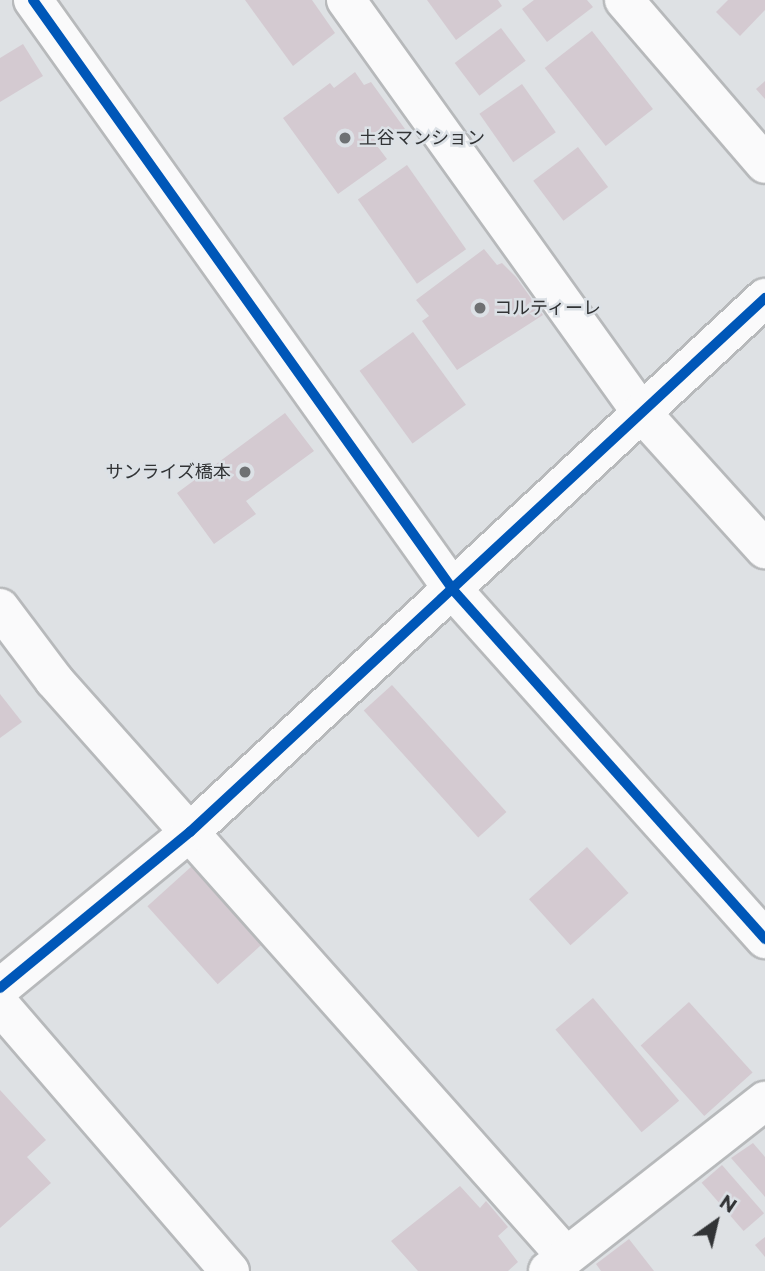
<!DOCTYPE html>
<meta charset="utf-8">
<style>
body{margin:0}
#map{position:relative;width:765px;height:1271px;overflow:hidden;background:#dee1e4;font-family:Montserrat,"Noto Sans JP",sans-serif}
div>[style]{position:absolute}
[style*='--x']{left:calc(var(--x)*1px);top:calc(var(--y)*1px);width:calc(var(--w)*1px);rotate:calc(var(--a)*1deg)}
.building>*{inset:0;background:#d4cad1;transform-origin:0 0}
.roads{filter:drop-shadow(2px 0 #b7b9bb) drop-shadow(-2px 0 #b7b9bb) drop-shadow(0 2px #b7b9bb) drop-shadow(0 -2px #b7b9bb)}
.minor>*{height:38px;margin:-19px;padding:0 19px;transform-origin:19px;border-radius:19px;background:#fafafb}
.cycleway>*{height:10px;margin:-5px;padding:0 5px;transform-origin:5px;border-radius:5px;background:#0057b8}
.dots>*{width:19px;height:19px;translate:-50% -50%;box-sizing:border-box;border:4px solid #dce1e6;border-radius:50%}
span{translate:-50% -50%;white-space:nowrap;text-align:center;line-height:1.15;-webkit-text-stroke:5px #dce1e6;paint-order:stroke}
.poi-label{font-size:18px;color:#323436}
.left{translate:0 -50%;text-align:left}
.right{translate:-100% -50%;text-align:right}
.north{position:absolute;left:681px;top:1187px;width:70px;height:70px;-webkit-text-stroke:5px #dce1e6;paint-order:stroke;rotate:34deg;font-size:19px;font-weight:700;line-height:28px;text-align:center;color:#323436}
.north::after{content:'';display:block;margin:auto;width:24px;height:32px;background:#323436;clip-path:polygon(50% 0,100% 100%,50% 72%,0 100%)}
</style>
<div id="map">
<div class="building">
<div style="clip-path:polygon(245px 0,312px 0,335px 33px,293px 66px)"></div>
<div style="clip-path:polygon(427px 0,498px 0,502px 6px,456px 40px)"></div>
<div style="clip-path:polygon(534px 0,587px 0,593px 7px,547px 42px,522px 9px)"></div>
<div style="clip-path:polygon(728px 0,765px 0,765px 10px,740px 36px,716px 12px)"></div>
<div style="left:501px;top:28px;width:41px;height:58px;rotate:53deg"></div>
<div style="left:592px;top:31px;width:99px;height:60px;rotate:52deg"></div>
<div style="clip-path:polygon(23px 44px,43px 76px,0 102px,0 58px)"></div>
<div style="clip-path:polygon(355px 72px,364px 85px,371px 82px,405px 129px,378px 147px,387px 159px,338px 194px,283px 118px,330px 83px,334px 88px)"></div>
<div style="clip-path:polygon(765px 81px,765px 99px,756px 89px)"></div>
<div style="left:522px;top:84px;width:59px;height:52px;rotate:55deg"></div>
<div style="left:578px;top:147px;width:50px;height:56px;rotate:53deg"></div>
<div style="left:407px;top:165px;width:103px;height:60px;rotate:55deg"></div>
<div style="clip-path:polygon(484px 249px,497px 265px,502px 263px,516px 277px,543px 315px,457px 370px,422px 321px,429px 316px,416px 300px)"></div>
<div style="left:413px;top:332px;width:90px;height:66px;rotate:54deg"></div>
<div style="clip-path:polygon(285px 413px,314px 451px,246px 501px,256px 514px,214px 544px,177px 493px)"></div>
<div style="left:392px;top:685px;width:171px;height:38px;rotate:48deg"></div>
<div style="clip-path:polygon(0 694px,22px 722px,0 738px)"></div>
<div style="left:587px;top:847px;width:62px;height:78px;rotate:48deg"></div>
<div style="left:192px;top:866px;width:105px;height:60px;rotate:48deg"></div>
<div style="left:593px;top:998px;width:134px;height:49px;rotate:50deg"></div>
<div style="left:689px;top:1002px;width:95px;height:65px;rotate:48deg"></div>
<div style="clip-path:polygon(0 1090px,46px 1140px,27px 1157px,51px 1183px,0 1228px)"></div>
<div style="clip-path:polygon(753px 1143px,765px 1157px,765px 1197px,731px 1158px)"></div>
<div style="left:722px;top:1165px;width:64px;height:27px;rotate:49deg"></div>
<div style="clip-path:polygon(460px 1186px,480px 1208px,486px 1201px,508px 1227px,498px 1236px,518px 1262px,508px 1271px,418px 1271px,391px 1241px)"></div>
<div style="clip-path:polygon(765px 1237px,765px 1257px,755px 1245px)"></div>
<div style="clip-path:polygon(629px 1239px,654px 1271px,601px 1271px,596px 1264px)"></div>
</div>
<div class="roads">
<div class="minor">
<div style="--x:33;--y:0;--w:726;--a:54.54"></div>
<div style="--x:454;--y:591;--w:467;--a:48.2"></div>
<div style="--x:346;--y:0;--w:507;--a:54.4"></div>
<div style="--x:641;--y:412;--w:185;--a:47.9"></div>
<div style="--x:624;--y:0;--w:216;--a:49.3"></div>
<div style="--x:0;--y:608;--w:90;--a:53.1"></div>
<div style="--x:54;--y:680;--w:771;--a:48.37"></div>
<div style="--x:0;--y:988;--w:246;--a:-39.4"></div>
<div style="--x:190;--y:832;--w:785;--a:-42.88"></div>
<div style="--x:0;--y:1005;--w:352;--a:49.2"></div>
<div style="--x:548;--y:1271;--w:276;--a:-38.1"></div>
</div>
</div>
<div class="cycleway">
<div style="--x:33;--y:0;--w:726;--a:54.54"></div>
<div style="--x:454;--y:591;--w:467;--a:48.2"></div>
<div style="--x:0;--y:988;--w:246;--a:-39.4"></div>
<div style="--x:190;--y:832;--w:785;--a:-42.88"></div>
</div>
<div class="dots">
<div style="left:345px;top:138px;background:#6e7173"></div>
<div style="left:480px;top:308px;background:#6e7173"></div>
<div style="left:245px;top:472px;background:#6e7173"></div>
</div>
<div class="poi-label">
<span class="left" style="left:359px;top:138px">土谷マンション</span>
<span class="left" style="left:494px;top:308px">コルティーレ</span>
<span class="right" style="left:231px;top:472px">サンライズ橋本</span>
</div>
<div class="north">N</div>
</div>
